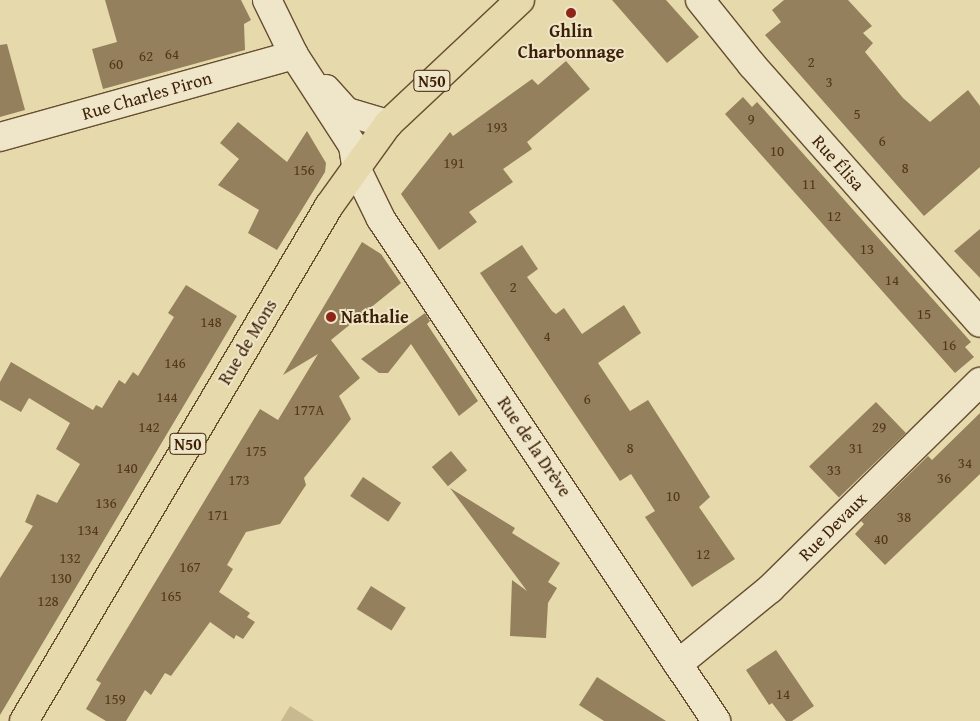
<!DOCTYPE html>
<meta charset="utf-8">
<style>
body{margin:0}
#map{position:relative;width:980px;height:721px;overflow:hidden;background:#e6d9ac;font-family:"Gentium Book Plus",serif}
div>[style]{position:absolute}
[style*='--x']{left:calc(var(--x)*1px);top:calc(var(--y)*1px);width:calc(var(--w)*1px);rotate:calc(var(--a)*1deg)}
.green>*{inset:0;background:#c9b990}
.building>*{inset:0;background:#94805c;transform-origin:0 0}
.roads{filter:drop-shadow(1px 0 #664e2f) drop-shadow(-1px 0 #664e2f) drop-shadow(0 1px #664e2f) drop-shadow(0 -1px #664e2f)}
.minor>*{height:28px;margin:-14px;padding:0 14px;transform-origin:14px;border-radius:14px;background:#efe6c9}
.major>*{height:28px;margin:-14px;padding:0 14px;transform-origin:14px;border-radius:14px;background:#e6d9ac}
.dots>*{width:14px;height:14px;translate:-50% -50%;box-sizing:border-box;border:2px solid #efe6c9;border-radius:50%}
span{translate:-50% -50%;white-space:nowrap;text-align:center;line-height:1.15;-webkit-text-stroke:4px #efe6c9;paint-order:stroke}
.number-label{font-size:15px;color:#52371b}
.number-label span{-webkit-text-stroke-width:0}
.shield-label span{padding:1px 4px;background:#efe6c9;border:1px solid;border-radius:4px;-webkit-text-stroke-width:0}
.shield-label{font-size:16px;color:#3c1f05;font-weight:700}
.poi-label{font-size:18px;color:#3c1f05;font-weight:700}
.left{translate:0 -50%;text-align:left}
.street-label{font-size:18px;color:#3c1f05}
</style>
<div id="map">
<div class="green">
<div style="clip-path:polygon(290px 706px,314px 721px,281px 721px)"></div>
</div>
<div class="building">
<div style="clip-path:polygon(105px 0,241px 0,251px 20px,244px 24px,245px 50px,103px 89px,92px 49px,117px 42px)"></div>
<div style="clip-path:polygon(612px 0,666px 0,699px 37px,667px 63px)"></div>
<div style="clip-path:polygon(784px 0,848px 0,872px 26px,863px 33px,873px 43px,865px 52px,903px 98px,930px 122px,968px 90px,980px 106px,980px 167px,924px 216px,765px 35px,781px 22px,772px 10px)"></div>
<div style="clip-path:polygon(7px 44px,25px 110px,0 117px,0 45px)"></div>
<div style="clip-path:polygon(566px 61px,590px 89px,527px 142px,532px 149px,503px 169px,513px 182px,469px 212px,477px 222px,439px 250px,401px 194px,450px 132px,453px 136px,532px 79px,538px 85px)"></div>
<div style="clip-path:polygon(743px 97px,752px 107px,757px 102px,971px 342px,965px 347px,974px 357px,955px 373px,725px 114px)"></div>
<div style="clip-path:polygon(238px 122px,287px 162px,307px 131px,326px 163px,325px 172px,277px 250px,248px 233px,259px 210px,218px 185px,239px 159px,220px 143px)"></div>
<div style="clip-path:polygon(980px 229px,980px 278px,954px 251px)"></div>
<div style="clip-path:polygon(362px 242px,381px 254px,401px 283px,331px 340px,360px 378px,339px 396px,351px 419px,304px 478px,306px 485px,280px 524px,246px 532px,227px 565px,233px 569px,219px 592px,250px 613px,247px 617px,255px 622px,243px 639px,236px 635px,234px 639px,210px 622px,171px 676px,165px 673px,151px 695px,145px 690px,126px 721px,106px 721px,86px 709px,101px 683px,96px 680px,260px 409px,278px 420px,318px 354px,283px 375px)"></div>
<div style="clip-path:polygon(522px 245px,538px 269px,527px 277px,552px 311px,556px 314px,564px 308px,582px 334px,624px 305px,641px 333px,598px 363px,630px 411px,648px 400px,710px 497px,699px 507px,735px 559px,692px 587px,645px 517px,655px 511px,631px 474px,620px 481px,480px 273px)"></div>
<div style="clip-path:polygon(186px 285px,237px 316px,0 715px,0 578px,33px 526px,25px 522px,37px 494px,57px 503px,80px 464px,56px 449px,70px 423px,29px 398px,21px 412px,0 400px,0 382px,11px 362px,93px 410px,96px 405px,102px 408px,119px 380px,125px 384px,133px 372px,138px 376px,174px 317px,168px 313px)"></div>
<div style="clip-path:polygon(425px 313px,430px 321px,427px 324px,478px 401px,459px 416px,411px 344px,388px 373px,379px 373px,361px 359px)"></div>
<div style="left:876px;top:402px;width:43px;height:93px;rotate:46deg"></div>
<div style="clip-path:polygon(980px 413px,980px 474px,885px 565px,855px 534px,864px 524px,861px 521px,928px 456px,932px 460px)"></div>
<div style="left:451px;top:451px;width:25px;height:25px;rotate:50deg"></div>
<div style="left:363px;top:477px;width:46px;height:23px;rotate:34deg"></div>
<div style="clip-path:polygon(450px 488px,515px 528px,512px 533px,560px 563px,548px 582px,557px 588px,548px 603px,546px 638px,510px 636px,512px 580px,527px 591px)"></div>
<div style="left:371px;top:586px;width:41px;height:27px;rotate:32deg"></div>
<div style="clip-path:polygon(776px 650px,814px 706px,792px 721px,786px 721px,772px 703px,769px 705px,746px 670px)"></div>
<div style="clip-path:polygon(597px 677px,666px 721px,604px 721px,579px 705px)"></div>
</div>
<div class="roads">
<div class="minor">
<div style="--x:267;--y:0;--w:61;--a:63.9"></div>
<div style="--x:294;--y:55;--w:108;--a:57"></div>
<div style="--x:353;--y:146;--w:24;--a:81"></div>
<div style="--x:357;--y:170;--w:55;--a:63.9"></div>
<div style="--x:381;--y:219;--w:604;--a:56.28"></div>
<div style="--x:700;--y:0;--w:83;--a:51.3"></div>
<div style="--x:752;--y:65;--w:344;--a:48.5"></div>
<div style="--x:326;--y:89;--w:31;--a:48"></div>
<div style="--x:347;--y:112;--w:43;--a:16.3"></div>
<div style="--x:0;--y:137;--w:305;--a:-15.6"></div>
<div style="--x:678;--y:664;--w:119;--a:-39.2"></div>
<div style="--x:770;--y:589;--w:295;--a:-44.6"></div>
</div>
<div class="major">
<div style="--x:24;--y:721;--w:599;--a:-59.36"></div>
<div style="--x:329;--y:206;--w:101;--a:-54.3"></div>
<div style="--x:388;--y:124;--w:181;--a:-43.2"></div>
</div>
</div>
<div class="dots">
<div style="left:571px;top:13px;background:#8f2418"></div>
<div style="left:331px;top:317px;background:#8f2418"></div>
</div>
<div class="number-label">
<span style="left:172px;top:54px">64</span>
<span style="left:146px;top:56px">62</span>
<span style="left:811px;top:62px">2</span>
<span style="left:116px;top:64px">60</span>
<span style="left:829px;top:82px">3</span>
<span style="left:857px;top:114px">5</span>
<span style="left:751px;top:119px">9</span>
<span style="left:497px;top:127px">193</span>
<span style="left:882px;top:141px">6</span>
<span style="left:777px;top:151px">10</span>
<span style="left:454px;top:163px">191</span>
<span style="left:905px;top:168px">8</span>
<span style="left:304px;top:170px">156</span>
<span style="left:809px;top:184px">11</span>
<span style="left:834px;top:216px">12</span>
<span style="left:867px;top:249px">13</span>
<span style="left:892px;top:280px">14</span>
<span style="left:513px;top:287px">2</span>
<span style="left:924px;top:314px">15</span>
<span style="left:211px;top:322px">148</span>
<span style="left:547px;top:336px">4</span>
<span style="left:949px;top:345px">16</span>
<span style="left:175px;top:363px">146</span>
<span style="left:167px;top:397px">144</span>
<span style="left:587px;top:399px">6</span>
<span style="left:309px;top:410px">177A</span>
<span style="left:149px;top:427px">142</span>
<span style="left:879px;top:427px">29</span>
<span style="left:630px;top:448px">8</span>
<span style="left:856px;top:448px">31</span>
<span style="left:256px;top:451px">175</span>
<span style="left:965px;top:463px">34</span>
<span style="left:127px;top:468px">140</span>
<span style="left:834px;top:470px">33</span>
<span style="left:944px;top:478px">36</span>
<span style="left:239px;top:480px">173</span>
<span style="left:673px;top:496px">10</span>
<span style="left:106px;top:503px">136</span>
<span style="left:218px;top:515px">171</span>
<span style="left:904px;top:517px">38</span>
<span style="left:88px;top:530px">134</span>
<span style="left:881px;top:539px">40</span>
<span style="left:703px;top:554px">12</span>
<span style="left:70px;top:558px">132</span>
<span style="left:190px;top:567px">167</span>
<span style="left:61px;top:578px">130</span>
<span style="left:171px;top:596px">165</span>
<span style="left:48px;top:601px">128</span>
<span style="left:783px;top:694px">14</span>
<span style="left:115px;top:699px">159</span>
</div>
<div class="shield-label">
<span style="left:432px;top:81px">N50</span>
<span style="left:188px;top:444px">N50</span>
</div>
<div class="poi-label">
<span style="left:571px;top:42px">Ghlin<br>Charbonnage</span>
<span class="left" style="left:341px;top:317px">Nathalie</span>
</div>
<div class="street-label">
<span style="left:147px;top:96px;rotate:-16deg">Rue Charles Piron</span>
<span style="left:838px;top:163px;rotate:48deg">Rue Élisa</span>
<span style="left:248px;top:342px;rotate:-59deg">Rue de Mons</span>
<span style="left:534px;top:447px;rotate:56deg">Rue de la Drève</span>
<span style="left:833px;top:527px;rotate:-45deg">Rue Devaux</span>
</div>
</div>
